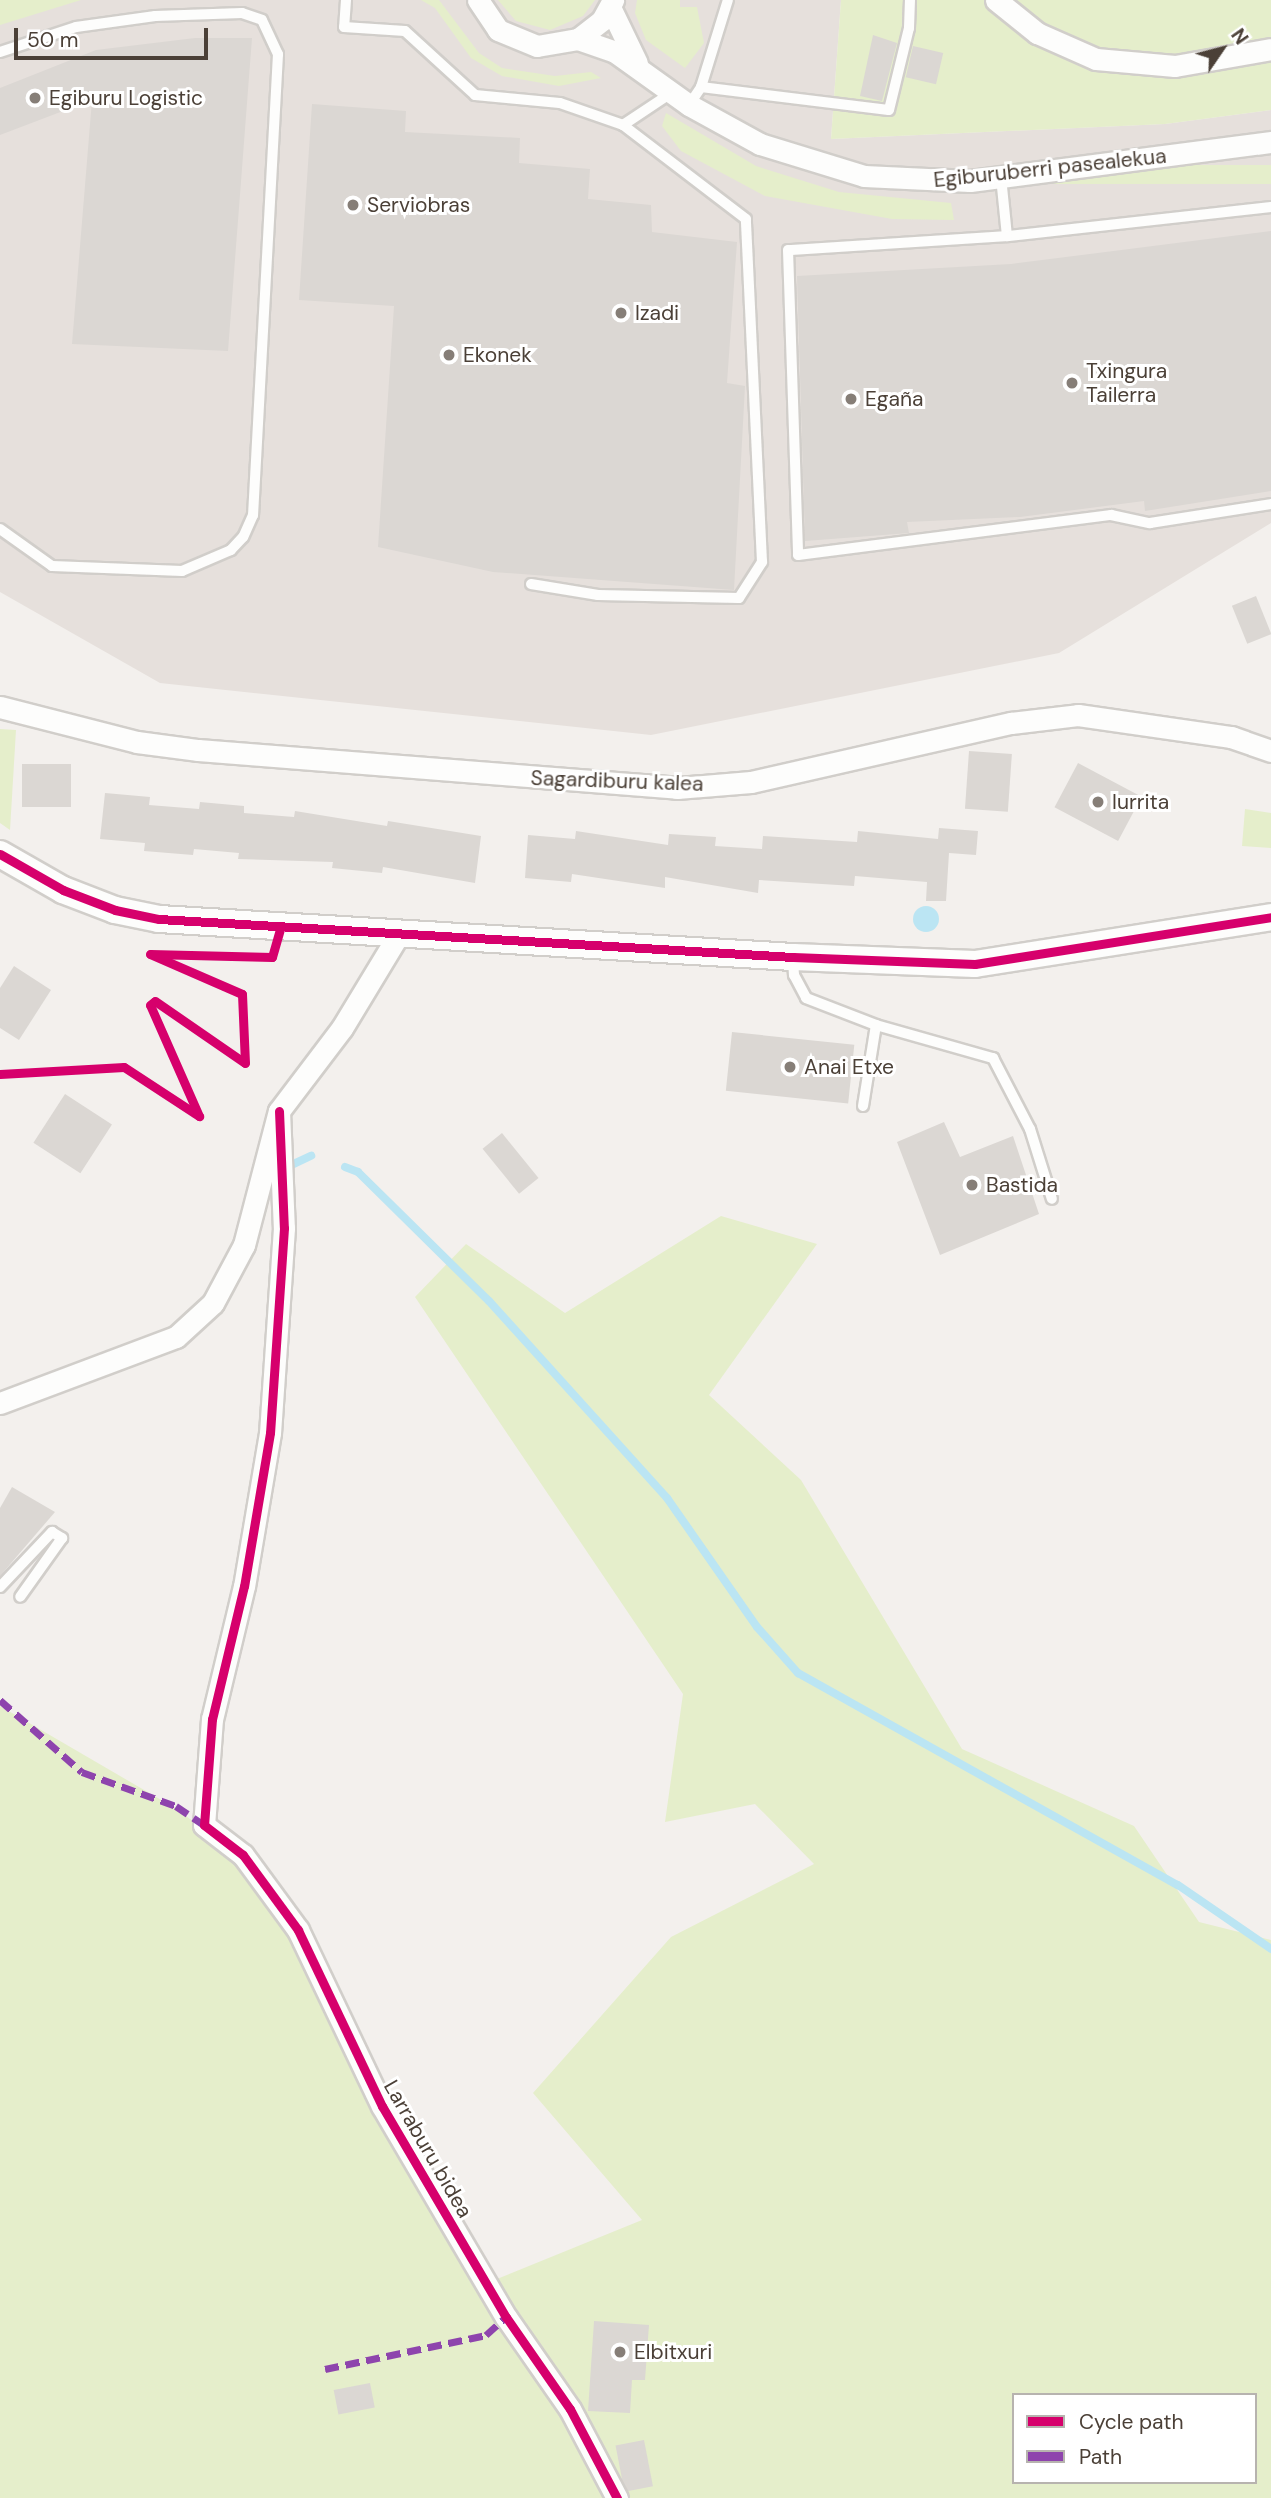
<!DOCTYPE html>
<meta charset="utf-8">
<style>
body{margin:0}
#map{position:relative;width:1271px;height:2498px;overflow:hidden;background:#f3f0ed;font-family:"DM Sans",sans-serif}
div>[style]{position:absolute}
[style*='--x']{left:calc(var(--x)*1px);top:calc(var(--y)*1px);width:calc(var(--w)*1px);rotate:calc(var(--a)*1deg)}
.industrial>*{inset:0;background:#e6e0dc}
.green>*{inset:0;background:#e5eecb;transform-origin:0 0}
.water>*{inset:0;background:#bbe5f3}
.round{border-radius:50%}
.stream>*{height:8px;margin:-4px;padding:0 4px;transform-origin:4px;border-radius:4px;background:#bbe5f3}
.building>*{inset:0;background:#dbd7d3;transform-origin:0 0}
.roads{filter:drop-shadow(2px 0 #d1ceca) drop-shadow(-2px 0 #d1ceca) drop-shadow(0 2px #d1ceca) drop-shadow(0 -2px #d1ceca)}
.service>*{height:10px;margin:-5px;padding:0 5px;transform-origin:5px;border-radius:5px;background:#fdfdfc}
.minor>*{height:21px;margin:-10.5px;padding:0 10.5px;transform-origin:10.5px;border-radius:10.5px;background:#fdfdfc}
.tertiary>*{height:26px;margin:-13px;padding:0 13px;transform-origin:13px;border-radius:13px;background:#fdfdfc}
.quiet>*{height:7px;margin-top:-3.5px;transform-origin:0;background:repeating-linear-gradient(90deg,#8e44ad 0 14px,transparent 0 21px)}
.cycleway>*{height:9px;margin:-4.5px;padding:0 4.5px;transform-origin:4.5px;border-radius:4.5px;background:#d6006c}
.dots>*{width:19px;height:19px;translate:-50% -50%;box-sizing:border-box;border:4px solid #fff;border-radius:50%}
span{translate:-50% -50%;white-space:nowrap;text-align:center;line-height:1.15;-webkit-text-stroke:6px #fff;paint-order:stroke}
.poi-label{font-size:21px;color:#4b4037}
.left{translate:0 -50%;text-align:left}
.street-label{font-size:21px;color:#4b4037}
.legend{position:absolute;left:1012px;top:2393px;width:245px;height:91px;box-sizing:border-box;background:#fff;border:2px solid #b7b3af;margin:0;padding:9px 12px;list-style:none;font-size:21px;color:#4b4037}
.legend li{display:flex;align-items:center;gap:14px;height:35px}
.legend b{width:35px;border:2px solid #b7b3af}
.north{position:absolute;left:1187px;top:14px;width:70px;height:70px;-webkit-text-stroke:5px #fff;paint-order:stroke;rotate:55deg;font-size:19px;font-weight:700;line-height:28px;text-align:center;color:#4b4037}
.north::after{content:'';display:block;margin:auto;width:24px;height:32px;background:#4b4037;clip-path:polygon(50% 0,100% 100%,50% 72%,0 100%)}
.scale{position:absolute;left:14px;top:28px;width:194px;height:32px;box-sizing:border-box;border:4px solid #4b4037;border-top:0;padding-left:9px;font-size:21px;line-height:24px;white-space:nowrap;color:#4b4037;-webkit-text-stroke:5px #fff;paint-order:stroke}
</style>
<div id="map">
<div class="industrial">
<div style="clip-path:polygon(0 0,841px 0,831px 139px,1165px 124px,1271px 110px,1271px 523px,1059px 653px,651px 735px,160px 683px,0 592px)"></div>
</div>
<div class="green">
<div style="clip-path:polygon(0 0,81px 0,0 25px)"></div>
<div style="clip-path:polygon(421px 0,439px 0,479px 53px,502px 68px,555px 76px,591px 72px,601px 78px,559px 86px,502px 76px,471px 58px,435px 8px)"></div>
<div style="clip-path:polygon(498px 0,595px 0,583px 16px,550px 30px,516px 21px)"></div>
<div style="clip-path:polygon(637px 0,680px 0,680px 7px,697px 7px,704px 43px,685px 68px,646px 40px,635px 13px)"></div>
<div style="clip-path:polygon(841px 0,1271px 0,1271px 110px,1165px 124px,831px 139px)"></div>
<div style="clip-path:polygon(666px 113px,756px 166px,839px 192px,951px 203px,954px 220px,892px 219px,765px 196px,681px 151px,662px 126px)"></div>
<div style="left:1271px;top:165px;width:19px;height:233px;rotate:90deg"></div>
<div style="clip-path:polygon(0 729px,16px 730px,10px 830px,0 823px)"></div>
<div style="clip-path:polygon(1245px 809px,1271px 813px,1271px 848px,1242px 846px)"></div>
<div style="clip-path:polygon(evenodd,721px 1216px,817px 1244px,709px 1395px,801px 1480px,962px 1749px,1134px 1826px,1199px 1922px,1271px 1940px,1271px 2498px,0 2498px,0 1706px,175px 1808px,272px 1879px,332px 1978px,490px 2305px,497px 2279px,642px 2220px,533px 2093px,671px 1937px,814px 1864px,755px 1804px,665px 1822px,683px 1694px,415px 1297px,466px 1244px,565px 1313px,721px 1216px,1014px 2395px,1255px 2395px,1255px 2482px,1014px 2482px,1014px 2395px)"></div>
</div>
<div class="water">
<div class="round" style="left:913px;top:906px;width:26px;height:26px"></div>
</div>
<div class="stream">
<div style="--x:345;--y:1167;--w:14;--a:21"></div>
<div style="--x:358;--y:1172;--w:184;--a:44.6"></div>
<div style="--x:489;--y:1301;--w:266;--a:47.9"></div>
<div style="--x:667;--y:1498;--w:157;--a:55.1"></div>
<div style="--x:757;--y:1627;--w:62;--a:48.3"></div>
<div style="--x:798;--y:1673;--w:435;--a:29.2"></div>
<div style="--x:1178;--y:1885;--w:113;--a:34.5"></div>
<div style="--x:285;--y:1168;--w:29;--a:-25"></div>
</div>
<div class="building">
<div style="clip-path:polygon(873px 35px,897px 43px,882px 101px,860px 96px)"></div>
<div style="clip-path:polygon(195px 38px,252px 38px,228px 351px,72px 344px,92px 100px,0 135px,0 88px,96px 50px)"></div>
<div style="left:913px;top:46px;width:31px;height:32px;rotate:13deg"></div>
<div style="clip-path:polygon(312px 104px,406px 111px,405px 132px,520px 138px,519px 163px,590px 169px,588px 199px,651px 205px,652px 232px,737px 242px,727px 383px,745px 386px,734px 590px,493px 572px,378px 547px,394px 306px,299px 300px)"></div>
<div style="clip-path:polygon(1271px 231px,1271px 491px,1145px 511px,1144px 501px,1020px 517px,907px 522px,909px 533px,805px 541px,797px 276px,1011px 264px)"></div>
<div style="left:1256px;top:596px;width:41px;height:26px;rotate:68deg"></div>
<div style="left:969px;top:751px;width:43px;height:58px;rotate:4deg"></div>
<div style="left:1078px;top:763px;width:72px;height:50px;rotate:28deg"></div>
<div style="left:22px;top:764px;width:49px;height:43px"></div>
<div style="clip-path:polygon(105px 793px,150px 797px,149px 805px,199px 809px,200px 802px,244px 806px,244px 813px,294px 817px,295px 811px,387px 826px,388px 821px,481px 836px,475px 883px,383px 867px,382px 873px,332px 868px,333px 862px,238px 859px,239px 853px,194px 849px,193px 855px,144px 851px,145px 843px,100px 839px)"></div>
<div style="clip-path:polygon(939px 828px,978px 831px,976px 855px,949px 853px,946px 901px,926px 901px,927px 882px,855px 876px,854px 886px,759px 880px,758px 893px,665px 877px,665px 888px,572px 874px,571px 882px,525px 878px,528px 835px,575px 839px,576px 831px,668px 845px,669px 834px,716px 837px,715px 846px,762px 849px,763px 836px,857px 842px,858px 831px,938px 839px)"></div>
<div style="clip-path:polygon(14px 966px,51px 990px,19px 1040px,0 1028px,0 988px)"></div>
<div style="left:732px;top:1032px;width:123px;height:59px;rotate:6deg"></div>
<div style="left:65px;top:1094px;width:56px;height:58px;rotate:33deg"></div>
<div style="clip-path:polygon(944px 1122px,960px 1157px,1013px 1136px,1039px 1214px,940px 1255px,897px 1142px)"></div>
<div style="left:502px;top:1133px;width:58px;height:25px;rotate:51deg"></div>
<div style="clip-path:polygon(12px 1487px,55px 1512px,0 1576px,0 1508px)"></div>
<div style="clip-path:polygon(594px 2321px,649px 2325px,645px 2380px,632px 2380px,630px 2413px,588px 2411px)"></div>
<div style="left:370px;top:2383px;width:25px;height:37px;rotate:79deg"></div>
<div style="left:644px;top:2440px;width:47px;height:29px;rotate:79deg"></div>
</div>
<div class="roads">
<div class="service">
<div style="--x:346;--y:0;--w:27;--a:94"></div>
<div style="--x:344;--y:27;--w:61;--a:3.8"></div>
<div style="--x:405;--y:31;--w:95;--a:42.4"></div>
<div style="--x:475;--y:95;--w:85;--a:5.4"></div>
<div style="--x:560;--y:103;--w:67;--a:19.2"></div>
<div style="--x:0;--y:52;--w:80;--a:-18.2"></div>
<div style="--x:76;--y:27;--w:80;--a:-7.9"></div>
<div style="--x:155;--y:16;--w:87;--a:-2"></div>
<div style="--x:242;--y:13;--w:21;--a:19"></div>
<div style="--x:262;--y:20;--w:38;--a:65"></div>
<div style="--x:278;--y:54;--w:462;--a:93.1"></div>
<div style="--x:253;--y:515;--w:24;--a:114"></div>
<div style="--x:243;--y:537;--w:18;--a:133"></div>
<div style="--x:231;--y:550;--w:53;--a:156.8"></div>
<div style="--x:182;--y:571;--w:130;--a:-177.8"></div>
<div style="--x:52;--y:566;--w:64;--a:-144.6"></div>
<div style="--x:701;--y:87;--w:189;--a:7"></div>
<div style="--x:889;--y:110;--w:84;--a:-76.3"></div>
<div style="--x:909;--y:28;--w:28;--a:-88"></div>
<div style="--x:689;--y:105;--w:22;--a:-56"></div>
<div style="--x:701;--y:87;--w:91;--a:-72.8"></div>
<div style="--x:1001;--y:177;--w:59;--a:84.2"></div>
<div style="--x:1271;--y:207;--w:266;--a:173.7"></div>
<div style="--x:1007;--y:236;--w:219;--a:176.3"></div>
<div style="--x:788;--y:250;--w:305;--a:88.1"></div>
<div style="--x:798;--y:555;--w:316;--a:-7.3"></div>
<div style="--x:1111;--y:515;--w:40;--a:12"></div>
<div style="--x:1150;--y:523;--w:122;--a:-8.9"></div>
<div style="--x:531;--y:584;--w:68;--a:9.3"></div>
<div style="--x:598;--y:595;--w:141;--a:1.2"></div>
<div style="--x:739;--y:598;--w:43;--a:-57.4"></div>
<div style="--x:762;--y:562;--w:343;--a:-92.7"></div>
<div style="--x:746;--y:219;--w:155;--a:-142.6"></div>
<div style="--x:623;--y:125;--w:58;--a:-33.7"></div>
<div style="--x:793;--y:957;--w:18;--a:87"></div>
<div style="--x:794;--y:975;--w:26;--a:62"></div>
<div style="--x:806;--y:998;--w:75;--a:21.1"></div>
<div style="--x:876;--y:1025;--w:122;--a:15.8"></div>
<div style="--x:993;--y:1058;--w:80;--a:62.5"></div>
<div style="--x:1030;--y:1129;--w:73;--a:72.6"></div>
<div style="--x:863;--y:1106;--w:82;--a:-80.9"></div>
<div style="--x:0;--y:1587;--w:76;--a:-46.6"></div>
<div style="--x:52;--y:1532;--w:12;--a:31"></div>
<div style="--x:62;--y:1538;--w:72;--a:125.4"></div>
</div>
<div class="minor">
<div style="--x:478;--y:0;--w:36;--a:56"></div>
<div style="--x:498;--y:30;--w:42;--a:22.3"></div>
<div style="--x:537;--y:46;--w:42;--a:-9.7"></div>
<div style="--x:578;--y:39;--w:31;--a:-38"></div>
<div style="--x:602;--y:20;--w:23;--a:-61"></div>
<div style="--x:996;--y:0;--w:53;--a:38.8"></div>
<div style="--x:1037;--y:33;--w:64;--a:23.8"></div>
<div style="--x:1096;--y:59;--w:79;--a:5.1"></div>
<div style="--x:1175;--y:66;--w:97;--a:-10"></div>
<div style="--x:610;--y:7;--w:62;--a:64.3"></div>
<div style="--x:578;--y:39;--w:39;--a:19"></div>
<div style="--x:615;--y:52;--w:91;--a:35.6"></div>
<div style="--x:689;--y:105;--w:81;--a:28.8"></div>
<div style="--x:760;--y:144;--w:109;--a:17.1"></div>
<div style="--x:864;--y:176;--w:106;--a:2.7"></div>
<div style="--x:970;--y:181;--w:304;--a:-7.4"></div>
<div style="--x:0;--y:707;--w:141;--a:14.3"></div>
<div style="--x:137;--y:742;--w:62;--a:7.5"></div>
<div style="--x:198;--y:750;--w:481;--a:4.5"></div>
<div style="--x:677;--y:788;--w:74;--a:-4.6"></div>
<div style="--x:751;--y:782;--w:267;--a:-12.8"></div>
<div style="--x:1011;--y:723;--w:67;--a:-6.8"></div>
<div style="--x:1078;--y:715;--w:155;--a:8.2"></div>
<div style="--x:1231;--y:737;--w:42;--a:19.3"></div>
<div style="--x:279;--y:1111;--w:117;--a:87.6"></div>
<div style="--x:284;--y:1228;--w:205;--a:93.9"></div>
<div style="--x:270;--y:1433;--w:155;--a:99.6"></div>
<div style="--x:244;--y:1586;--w:137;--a:103.5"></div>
<div style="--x:212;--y:1719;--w:106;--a:94.3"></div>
<div style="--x:204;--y:1825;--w:49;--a:37.6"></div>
<div style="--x:243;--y:1855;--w:93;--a:53.7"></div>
<div style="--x:298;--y:1930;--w:195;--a:64.5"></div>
<div style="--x:382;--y:2106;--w:245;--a:59.6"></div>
<div style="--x:506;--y:2317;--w:112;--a:55.2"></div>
<div style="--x:570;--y:2409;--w:101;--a:62.2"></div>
<div style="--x:0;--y:1403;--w:188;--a:-20.6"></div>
<div style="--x:176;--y:1337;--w:50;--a:-42.6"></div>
<div style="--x:213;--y:1303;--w:66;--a:-61.9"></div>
<div style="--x:244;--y:1245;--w:138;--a:-75.4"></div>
<div style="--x:279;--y:1111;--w:104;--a:-52.8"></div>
<div style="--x:342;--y:1028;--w:110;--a:-58.8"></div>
</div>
<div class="tertiary">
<div style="--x:0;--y:854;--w:73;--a:29.7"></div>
<div style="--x:63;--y:890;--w:56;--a:21"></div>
<div style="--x:115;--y:910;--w:45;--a:11.6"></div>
<div style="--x:159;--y:919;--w:635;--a:3.43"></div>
<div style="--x:793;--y:957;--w:182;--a:2.2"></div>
<div style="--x:975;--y:964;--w:300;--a:-9"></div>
</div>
</div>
<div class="quiet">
<div style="--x:0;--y:1700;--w:109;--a:41.3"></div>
<div style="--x:82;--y:1772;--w:100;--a:19.9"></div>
<div style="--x:176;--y:1806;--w:34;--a:34"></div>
<div style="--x:325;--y:2369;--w:165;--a:-11.9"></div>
<div style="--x:486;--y:2335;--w:27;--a:-42"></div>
</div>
<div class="cycleway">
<div style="--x:0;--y:854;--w:73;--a:29.7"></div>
<div style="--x:63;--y:890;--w:56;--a:21"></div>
<div style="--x:115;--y:910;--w:45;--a:11.6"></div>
<div style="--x:159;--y:919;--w:635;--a:3.43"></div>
<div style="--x:793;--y:957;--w:182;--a:2.2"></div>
<div style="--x:975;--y:964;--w:300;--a:-9"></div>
<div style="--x:0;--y:1074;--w:124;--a:-3.2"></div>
<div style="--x:124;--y:1067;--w:90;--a:33.2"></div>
<div style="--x:199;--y:1116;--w:121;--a:-113.8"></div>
<div style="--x:150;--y:1005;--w:6;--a:-39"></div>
<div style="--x:155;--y:1001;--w:109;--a:34.6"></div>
<div style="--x:245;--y:1063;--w:69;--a:-92.5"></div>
<div style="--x:242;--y:994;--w:100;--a:-156.5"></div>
<div style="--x:150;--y:954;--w:122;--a:1.4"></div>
<div style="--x:272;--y:957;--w:32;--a:-74"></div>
<div style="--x:279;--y:1111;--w:117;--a:87.6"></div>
<div style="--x:284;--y:1228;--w:205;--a:93.9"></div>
<div style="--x:270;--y:1433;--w:155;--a:99.6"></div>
<div style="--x:244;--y:1586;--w:137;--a:103.5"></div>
<div style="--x:212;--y:1719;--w:106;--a:94.3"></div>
<div style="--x:204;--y:1825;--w:49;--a:37.6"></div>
<div style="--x:243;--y:1855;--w:93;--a:53.7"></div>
<div style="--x:298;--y:1930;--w:195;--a:64.5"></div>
<div style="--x:382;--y:2106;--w:245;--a:59.6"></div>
<div style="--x:506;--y:2317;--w:112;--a:55.2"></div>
<div style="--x:570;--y:2409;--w:101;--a:62.2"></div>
</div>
<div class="dots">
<div style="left:35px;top:98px;background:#867e77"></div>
<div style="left:353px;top:205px;background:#867e77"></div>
<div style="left:621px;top:313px;background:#867e77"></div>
<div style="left:449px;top:355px;background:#867e77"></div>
<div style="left:1072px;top:383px;background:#867e77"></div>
<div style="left:851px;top:399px;background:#867e77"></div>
<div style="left:1098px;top:802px;background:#867e77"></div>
<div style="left:790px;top:1067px;background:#867e77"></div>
<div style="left:972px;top:1185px;background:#867e77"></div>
<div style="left:620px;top:2352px;background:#867e77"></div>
</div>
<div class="poi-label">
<span class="left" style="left:49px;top:98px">Egiburu Logistic</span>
<span class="left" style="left:367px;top:205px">Serviobras</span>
<span class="left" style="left:635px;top:313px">Izadi</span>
<span class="left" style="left:463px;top:355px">Ekonek</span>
<span class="left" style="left:1086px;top:383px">Txingura<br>Tailerra</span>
<span class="left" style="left:865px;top:399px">Egaña</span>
<span class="left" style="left:1112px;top:802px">Iurrita</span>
<span class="left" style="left:804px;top:1067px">Anai Etxe</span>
<span class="left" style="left:986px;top:1185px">Bastida</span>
<span class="left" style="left:634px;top:2352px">Elbitxuri</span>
</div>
<div class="street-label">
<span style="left:1050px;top:168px;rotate:-6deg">Egiburuberri pasealekua</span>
<span style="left:617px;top:781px;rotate:2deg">Sagardiburu kalea</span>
<span style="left:428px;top:2149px;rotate:60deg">Larraburu bidea</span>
</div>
<ul class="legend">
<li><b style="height:9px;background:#d6006c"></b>Cycle path</li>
<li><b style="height:9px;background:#8e44ad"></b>Path</li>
</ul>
<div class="north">N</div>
<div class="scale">50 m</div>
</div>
